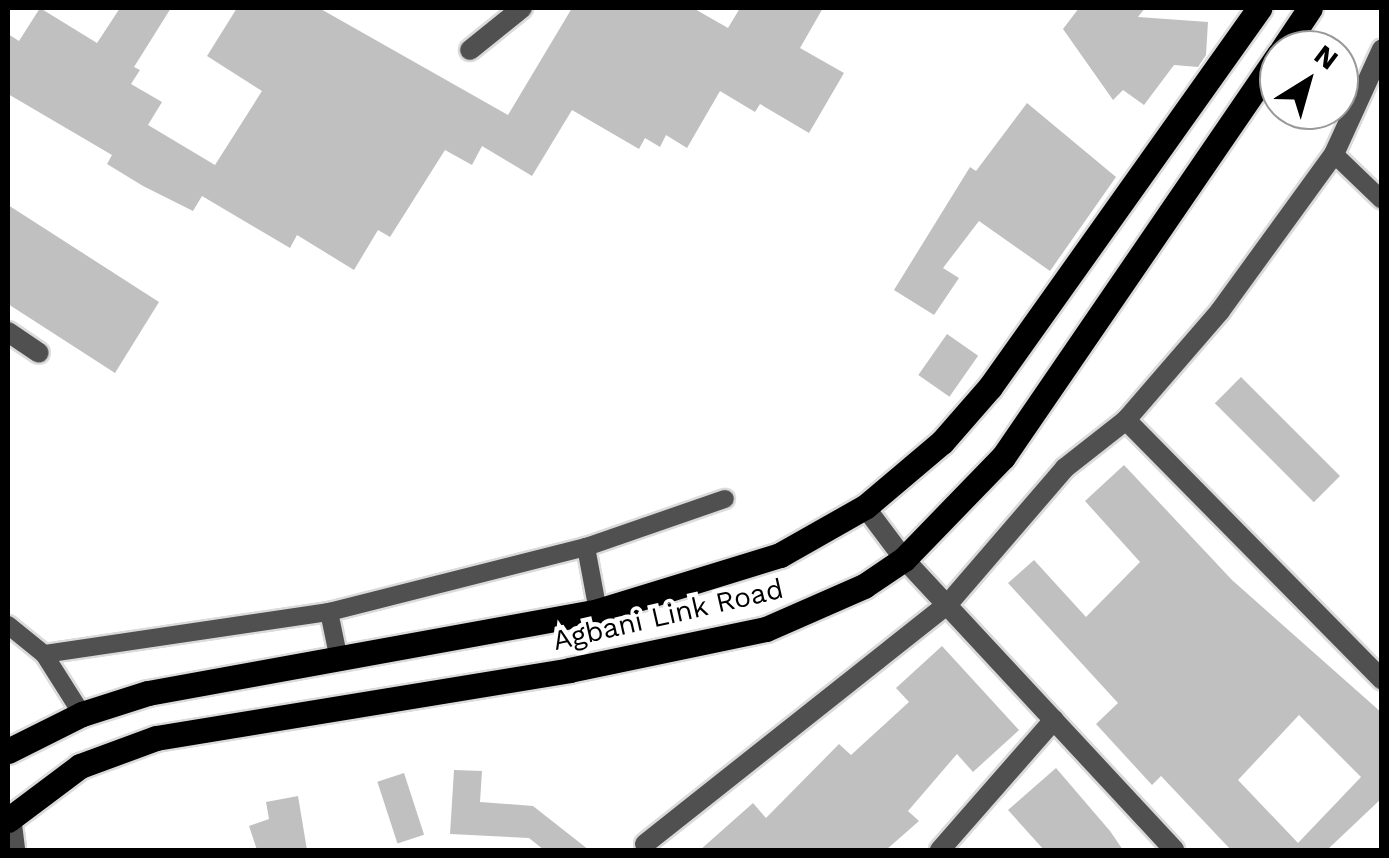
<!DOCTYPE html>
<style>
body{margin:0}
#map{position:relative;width:1389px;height:858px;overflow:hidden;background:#fff;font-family:"Work Sans",sans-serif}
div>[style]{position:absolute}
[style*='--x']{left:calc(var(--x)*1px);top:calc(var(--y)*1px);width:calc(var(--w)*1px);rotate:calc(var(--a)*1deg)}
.building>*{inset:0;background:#c0c0c0;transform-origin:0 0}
.roads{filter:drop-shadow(2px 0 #dbdbdb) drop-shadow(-2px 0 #dbdbdb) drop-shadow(0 2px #dbdbdb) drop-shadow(0 -2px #dbdbdb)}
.service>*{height:18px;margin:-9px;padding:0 9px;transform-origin:9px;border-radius:9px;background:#505050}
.minor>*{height:20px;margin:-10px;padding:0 10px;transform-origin:10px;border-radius:10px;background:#505050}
.primary>*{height:25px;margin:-12.5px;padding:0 12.5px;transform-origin:12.5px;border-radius:12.5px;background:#000}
span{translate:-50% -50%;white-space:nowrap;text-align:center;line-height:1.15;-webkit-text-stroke:9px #fff;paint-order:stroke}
.street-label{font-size:28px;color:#000}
.frame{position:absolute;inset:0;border:10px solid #000;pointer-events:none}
.north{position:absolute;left:1259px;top:30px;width:100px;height:100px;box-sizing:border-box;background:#fff;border:2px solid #999;border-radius:50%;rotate:37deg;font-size:28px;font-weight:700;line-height:40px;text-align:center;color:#000}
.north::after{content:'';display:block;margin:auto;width:35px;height:45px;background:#000;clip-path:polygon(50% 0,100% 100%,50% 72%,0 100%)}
</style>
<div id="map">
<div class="building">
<div style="clip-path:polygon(40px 8px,97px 43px,120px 8px,171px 8px,134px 67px,140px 70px,131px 84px,162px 102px,148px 125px,215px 165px,262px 91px,207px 56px,237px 8px,319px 8px,508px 115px,572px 8px,693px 8px,728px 28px,740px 8px,823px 8px,800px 48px,844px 73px,809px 133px,760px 104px,755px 112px,720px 91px,687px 148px,666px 135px,660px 147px,645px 138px,639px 149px,572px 110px,532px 176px,482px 146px,472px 165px,445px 150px,390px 237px,378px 230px,354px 270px,297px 235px,290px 248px,202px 196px,193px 211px,143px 186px,107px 164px,112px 155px,8px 94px,8px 34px,19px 41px)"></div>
<div style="clip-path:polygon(1079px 8px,1145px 8px,1138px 17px,1208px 22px,1206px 55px,1198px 67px,1174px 65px,1144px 105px,1123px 90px,1113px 100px,1063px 29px)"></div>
<div style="clip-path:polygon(1027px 103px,1116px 177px,1050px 271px,979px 221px,943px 268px,959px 278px,934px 315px,894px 290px,970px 167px,976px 171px)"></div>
<div style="clip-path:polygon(8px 205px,159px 302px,115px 373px,8px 304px)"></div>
<div style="left:947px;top:334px;width:38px;height:50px;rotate:35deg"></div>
<div style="left:1241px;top:377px;width:140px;height:37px;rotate:45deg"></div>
<div style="clip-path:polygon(evenodd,1124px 465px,1232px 580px,1382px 713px,1382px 798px,1327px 850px,1231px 850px,1161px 776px,1152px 785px,1096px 724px,1118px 703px,1008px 583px,1034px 560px,1086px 617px,1140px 562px,1085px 501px,1124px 465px,1299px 715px,1361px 777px,1298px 843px,1238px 780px,1299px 715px)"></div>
<div style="clip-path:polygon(942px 646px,1019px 730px,973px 772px,957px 754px,908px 811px,919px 821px,886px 850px,700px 850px,753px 803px,766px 818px,839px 744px,851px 755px,909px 702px,896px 688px)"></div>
<div style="clip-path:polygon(1056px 768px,1110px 831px,1123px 850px,1044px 850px,1008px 810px)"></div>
<div style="clip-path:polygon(454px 770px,482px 771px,480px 802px,533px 806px,589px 850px,544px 850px,529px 838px,450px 834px)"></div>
<div style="left:404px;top:773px;width:65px;height:28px;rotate:72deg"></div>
<div style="clip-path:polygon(298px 796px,307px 850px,257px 850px,249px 826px,269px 819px,266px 802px)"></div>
</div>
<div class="roads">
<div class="service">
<div style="--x:1334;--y:154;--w:66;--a:43.8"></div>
<div style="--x:586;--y:547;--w:65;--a:79.4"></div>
<div style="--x:329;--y:612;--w:49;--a:78.2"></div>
<div style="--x:8;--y:625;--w:46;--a:38.9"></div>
<div style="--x:44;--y:654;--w:71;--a:57.7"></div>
<div style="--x:44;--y:654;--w:288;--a:-8.4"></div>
<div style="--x:329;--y:612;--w:265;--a:-14.2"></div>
<div style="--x:586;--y:547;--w:147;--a:-19.1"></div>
</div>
<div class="minor">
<div style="--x:470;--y:50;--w:67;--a:-38.9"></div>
<div style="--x:8;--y:332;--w:37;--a:34"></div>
<div style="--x:1126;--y:420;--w:144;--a:-49.2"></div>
<div style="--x:1220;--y:311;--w:194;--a:-54"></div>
<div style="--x:1334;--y:154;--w:115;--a:-65.4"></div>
<div style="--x:865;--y:507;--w:65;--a:53.1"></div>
<div style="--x:904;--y:559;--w:397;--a:47.1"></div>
<div style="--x:11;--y:816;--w:34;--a:83"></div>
<div style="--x:645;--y:844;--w:387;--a:-38.4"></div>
<div style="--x:948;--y:604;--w:179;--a:-49.3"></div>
<div style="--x:1065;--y:468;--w:78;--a:-38.2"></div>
<div style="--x:1126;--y:420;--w:365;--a:45.4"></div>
<div style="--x:940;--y:850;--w:173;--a:-48.8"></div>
</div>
<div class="primary">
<div style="--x:1282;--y:50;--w:50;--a:-56.3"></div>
<div style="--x:8;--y:751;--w:83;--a:-26.6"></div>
<div style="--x:82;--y:714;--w:69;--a:-17.7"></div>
<div style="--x:148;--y:693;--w:457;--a:-10.3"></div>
<div style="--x:598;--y:611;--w:190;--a:-17.1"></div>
<div style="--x:780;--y:555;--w:98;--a:-29.5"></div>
<div style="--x:865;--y:507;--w:101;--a:-40.2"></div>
<div style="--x:942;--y:442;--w:73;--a:-48.9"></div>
<div style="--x:990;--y:387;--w:465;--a:-54.6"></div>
<div style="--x:8;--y:820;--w:90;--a:-36.9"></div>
<div style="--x:80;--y:766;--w:81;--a:-20.2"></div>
<div style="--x:156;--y:738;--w:419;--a:-9.3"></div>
<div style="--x:569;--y:670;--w:201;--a:-11.8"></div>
<div style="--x:766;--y:629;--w:107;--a:-23.7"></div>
<div style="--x:864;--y:586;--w:48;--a:-34"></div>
<div style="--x:904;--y:559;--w:142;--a:-45.9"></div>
<div style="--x:1003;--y:457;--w:488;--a:-55.6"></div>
</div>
</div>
<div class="street-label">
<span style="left:668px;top:615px;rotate:-13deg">Agbani Link Road</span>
</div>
<div class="frame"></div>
<div class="north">N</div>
</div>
